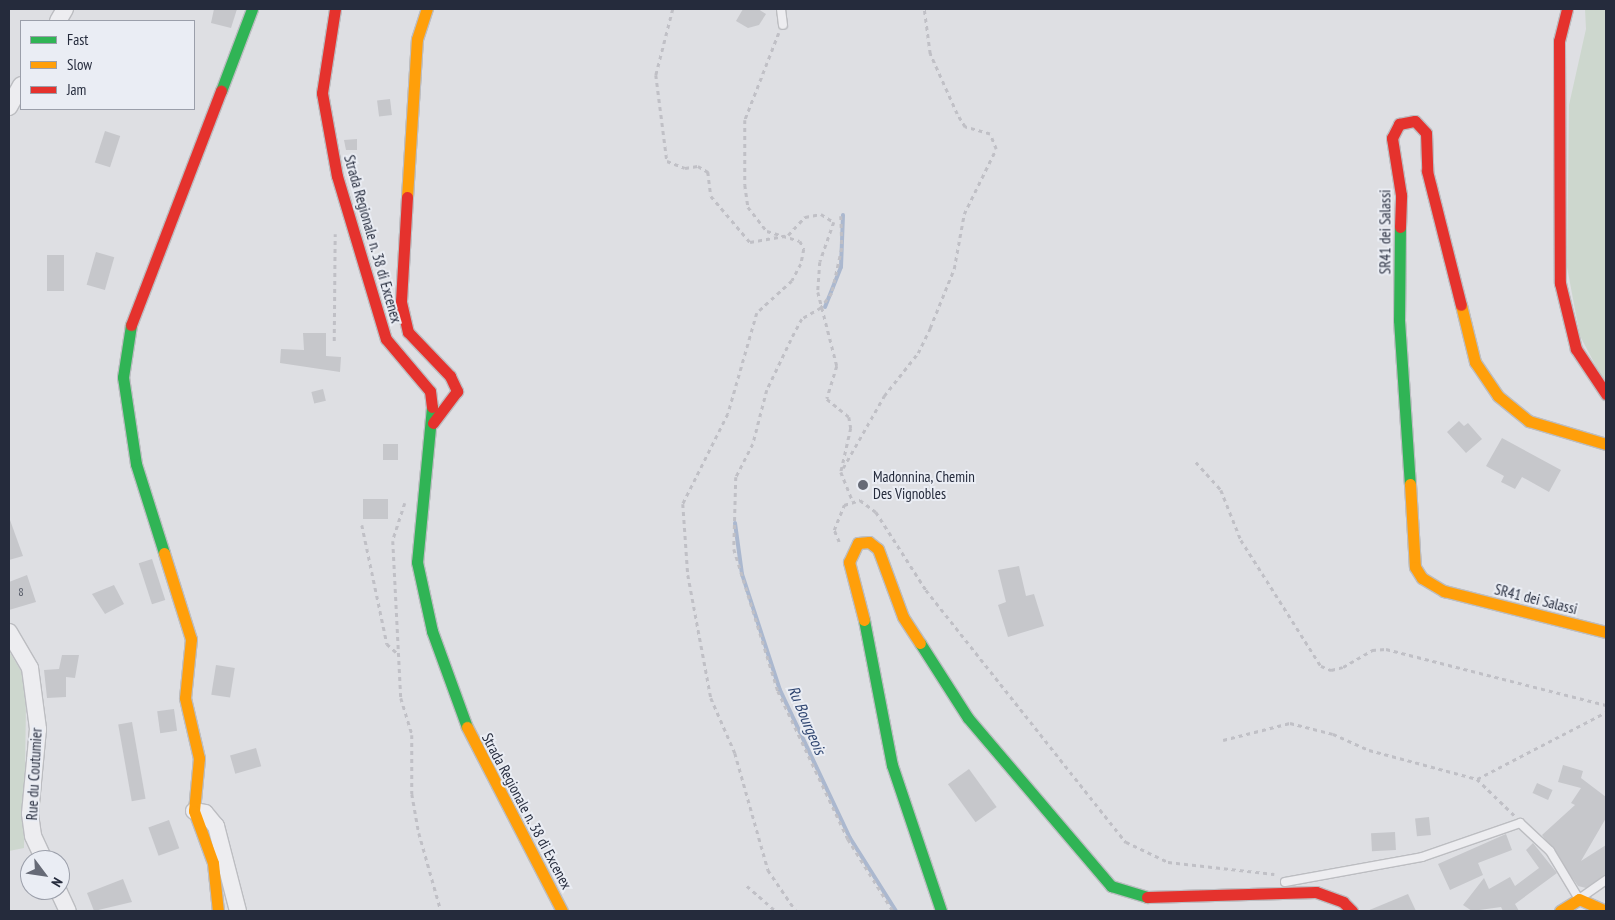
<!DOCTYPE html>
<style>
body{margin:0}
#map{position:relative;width:1615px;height:920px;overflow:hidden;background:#dedfe3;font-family:"PT Sans Narrow",sans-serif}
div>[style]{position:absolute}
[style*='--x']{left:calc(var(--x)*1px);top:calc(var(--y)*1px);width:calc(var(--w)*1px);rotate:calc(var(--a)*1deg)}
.green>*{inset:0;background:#cdd7ce}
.stream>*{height:4px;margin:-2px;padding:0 2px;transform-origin:2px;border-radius:2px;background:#abb8cf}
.building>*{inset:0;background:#c6c7cb;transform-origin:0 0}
.path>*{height:2.5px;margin-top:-1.25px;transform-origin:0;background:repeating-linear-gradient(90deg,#c0c0c6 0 4px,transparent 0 8px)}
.roads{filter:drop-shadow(1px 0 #bcbdc1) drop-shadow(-1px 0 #bcbdc1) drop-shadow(0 1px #bcbdc1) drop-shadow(0 -1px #bcbdc1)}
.lane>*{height:8px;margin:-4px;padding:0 4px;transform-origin:4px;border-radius:4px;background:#ededf0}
.street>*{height:16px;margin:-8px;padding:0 8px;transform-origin:8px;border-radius:8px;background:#ededf0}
.fast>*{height:11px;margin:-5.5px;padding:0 5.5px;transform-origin:5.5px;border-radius:5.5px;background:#30b455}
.slow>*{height:11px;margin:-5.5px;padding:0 5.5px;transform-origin:5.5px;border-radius:5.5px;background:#ff9f0a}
.jam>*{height:11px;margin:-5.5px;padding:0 5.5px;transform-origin:5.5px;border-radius:5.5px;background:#e5322d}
.dots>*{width:14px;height:14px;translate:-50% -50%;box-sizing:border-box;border:2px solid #eaedf4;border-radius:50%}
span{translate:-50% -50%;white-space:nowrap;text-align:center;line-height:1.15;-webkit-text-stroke:4px #eaedf4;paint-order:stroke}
.number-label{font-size:12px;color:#4e5360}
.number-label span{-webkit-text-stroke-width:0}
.street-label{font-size:15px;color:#252b3c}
.poi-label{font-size:15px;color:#252b3c}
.left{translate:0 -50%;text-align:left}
.water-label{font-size:16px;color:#2f4570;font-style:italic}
.frame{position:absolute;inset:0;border:10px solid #252b3c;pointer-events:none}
.legend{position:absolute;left:20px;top:20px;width:175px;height:90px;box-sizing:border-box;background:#eaedf4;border:1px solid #9b9faa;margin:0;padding:6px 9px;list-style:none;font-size:15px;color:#252b3c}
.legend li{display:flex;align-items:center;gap:10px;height:25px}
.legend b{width:25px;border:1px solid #9b9faa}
.north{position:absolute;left:20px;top:850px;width:50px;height:50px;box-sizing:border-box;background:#eaedf4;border:1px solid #9b9faa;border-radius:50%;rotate:121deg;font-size:14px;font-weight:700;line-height:20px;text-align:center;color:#252b3c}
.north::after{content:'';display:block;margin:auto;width:18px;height:22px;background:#666a76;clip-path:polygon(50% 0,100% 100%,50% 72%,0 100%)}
</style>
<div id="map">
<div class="green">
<div style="clip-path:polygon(1585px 9px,1606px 9px,1606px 385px,1580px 336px,1567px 267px,1569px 105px,1586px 29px)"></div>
<div style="clip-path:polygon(9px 651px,24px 676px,26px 701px,24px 848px,9px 851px)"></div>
</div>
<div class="stream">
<div style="--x:825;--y:307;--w:43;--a:-68.2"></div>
<div style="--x:841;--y:267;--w:52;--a:-87.8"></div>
<div style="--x:735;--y:523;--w:51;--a:82.2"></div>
<div style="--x:742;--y:574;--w:122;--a:71.9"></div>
<div style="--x:780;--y:690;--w:164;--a:64.7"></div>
<div style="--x:850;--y:838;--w:86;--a:57.8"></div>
</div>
<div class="building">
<div style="clip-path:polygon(214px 9px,237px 9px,231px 28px,211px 23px)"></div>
<div style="clip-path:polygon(743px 9px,758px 9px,766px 14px,759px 25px,748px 28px,736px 21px)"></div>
<div style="left:390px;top:99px;width:16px;height:13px;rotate:83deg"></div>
<div style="left:105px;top:131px;width:16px;height:33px;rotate:18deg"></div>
<div style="clip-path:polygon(357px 139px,357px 150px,346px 150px,344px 140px)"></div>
<div style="left:96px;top:252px;width:19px;height:34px;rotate:16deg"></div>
<div style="left:47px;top:255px;width:17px;height:36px"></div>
<div style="clip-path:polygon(303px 333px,326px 333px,326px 356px,341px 357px,340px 372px,280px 363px,281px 349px,304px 350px)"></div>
<div style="left:323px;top:389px;width:12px;height:12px;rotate:76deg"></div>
<div style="clip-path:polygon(1459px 421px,1464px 426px,1468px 423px,1482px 439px,1466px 453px,1447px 432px)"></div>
<div style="clip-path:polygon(1502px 438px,1561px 470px,1549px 492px,1522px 477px,1515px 489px,1501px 482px,1504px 476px,1486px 466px)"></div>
<div style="left:398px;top:444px;width:16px;height:15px;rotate:90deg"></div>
<div style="left:363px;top:499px;width:25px;height:20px"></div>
<div style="clip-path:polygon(10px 520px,23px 556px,9px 560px,9px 521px)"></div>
<div style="left:152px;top:559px;width:43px;height:14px;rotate:72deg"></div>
<div style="clip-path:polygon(1019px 566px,1026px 596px,1034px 594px,1044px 626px,1008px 637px,998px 605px,1006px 602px,998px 570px)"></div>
<div style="clip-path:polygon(27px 575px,36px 602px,9px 610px,9px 582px)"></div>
<div style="clip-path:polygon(114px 585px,124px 604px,105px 614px,92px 594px)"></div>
<div style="clip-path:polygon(62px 655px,79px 655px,75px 678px,66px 677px,66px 697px,47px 698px,44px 670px,59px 669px)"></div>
<div style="left:216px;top:665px;width:19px;height:30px;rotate:9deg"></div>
<div style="left:174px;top:709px;width:22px;height:17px;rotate:82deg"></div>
<div style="left:132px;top:722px;width:78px;height:14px;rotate:80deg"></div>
<div style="left:256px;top:748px;width:19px;height:27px;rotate:74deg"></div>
<div style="clip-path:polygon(1563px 765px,1583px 771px,1581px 778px,1606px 797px,1606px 818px,1581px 861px,1606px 845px,1606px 874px,1586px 888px,1578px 886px,1542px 835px,1575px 805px,1571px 803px,1581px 788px,1558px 782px)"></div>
<div style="left:969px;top:769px;width:47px;height:26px;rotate:54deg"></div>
<div style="left:1537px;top:783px;width:17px;height:11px;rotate:24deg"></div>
<div style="left:1429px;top:817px;width:18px;height:14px;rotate:84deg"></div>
<div style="left:169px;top:820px;width:30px;height:22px;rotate:70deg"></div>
<div style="left:1395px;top:832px;width:18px;height:24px;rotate:87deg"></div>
<div style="clip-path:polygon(1506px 834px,1512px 850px,1478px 863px,1483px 875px,1450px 890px,1438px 864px)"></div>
<div style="clip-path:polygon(1533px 843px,1557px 873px,1515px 904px,1519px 911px,1503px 911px,1501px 907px,1472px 911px,1463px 905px,1484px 878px,1489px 889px,1510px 877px,1515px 886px,1539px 868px,1526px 850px)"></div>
<div style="clip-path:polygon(123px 879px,132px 902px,94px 911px,87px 893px)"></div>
<div style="clip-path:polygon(1408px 894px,1416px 911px,1367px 911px)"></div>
</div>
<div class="path">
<div style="--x:673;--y:9;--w:68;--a:104.4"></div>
<div style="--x:656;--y:75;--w:87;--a:82.7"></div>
<div style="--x:667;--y:161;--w:19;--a:21"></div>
<div style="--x:685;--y:168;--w:13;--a:-9"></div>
<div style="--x:698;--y:166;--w:12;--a:31"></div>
<div style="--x:708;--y:172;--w:24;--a:83"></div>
<div style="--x:711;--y:196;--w:60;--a:49.7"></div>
<div style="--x:750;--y:242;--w:39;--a:-10"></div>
<div style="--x:788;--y:235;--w:25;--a:-47"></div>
<div style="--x:805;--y:217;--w:16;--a:-11"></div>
<div style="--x:821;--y:214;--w:15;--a:32"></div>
<div style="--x:834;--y:222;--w:42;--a:109.3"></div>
<div style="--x:820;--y:262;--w:30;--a:94"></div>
<div style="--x:818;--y:292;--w:76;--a:75.6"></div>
<div style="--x:837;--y:366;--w:34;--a:107"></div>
<div style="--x:827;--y:399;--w:28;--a:39"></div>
<div style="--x:849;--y:417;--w:11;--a:80"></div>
<div style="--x:851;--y:428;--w:45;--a:102.8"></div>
<div style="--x:841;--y:472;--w:29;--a:68"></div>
<div style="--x:779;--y:33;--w:93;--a:111.3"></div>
<div style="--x:745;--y:120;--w:65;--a:90"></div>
<div style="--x:745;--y:185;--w:22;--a:82"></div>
<div style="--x:748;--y:207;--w:31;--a:52"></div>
<div style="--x:767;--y:231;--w:34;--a:17"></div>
<div style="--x:800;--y:241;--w:9;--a:63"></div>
<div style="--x:804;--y:249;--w:15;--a:101"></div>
<div style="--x:801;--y:264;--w:19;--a:118"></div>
<div style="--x:792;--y:281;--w:47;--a:137.6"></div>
<div style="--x:757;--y:313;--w:105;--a:106"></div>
<div style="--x:728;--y:414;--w:101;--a:116.6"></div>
<div style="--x:683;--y:504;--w:71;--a:86"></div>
<div style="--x:688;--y:575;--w:125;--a:79.4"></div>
<div style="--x:711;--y:698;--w:60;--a:66.4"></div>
<div style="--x:735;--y:753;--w:122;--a:74.2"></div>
<div style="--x:768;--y:870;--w:50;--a:55.7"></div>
<div style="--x:841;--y:216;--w:32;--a:88"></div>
<div style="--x:842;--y:248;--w:46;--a:102.5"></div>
<div style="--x:832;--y:293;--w:19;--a:126"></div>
<div style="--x:821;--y:308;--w:22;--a:150"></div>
<div style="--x:802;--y:319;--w:24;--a:118"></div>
<div style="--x:791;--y:340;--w:55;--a:115.6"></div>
<div style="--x:767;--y:390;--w:56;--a:104.5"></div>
<div style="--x:753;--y:444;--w:37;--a:117"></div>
<div style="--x:736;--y:477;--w:72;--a:91.6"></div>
<div style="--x:734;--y:549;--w:149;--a:72.8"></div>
<div style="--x:778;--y:691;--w:164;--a:64.7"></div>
<div style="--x:848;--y:839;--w:85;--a:58"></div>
<div style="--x:334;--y:341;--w:107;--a:-89.5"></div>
<div style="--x:1196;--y:462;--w:38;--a:48"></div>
<div style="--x:1221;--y:490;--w:54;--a:68.2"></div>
<div style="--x:1241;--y:540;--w:149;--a:57.6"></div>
<div style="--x:1321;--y:666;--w:11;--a:22"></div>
<div style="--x:1331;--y:670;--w:12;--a:-14"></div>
<div style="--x:1343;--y:667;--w:34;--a:-30"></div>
<div style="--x:1372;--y:650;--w:14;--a:-4"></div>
<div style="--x:1386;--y:649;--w:227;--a:14.3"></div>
<div style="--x:843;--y:468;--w:83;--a:-60.3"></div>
<div style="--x:884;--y:396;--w:55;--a:-51.7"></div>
<div style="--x:918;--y:353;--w:28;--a:-64"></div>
<div style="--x:930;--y:328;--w:64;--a:-67.9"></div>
<div style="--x:954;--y:269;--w:56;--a:-79.7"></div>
<div style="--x:964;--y:214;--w:72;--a:-63.8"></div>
<div style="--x:996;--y:149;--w:16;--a:-112"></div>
<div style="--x:990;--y:134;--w:26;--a:-164"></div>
<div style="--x:965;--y:127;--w:15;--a:-122"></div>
<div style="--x:957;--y:114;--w:66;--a:-114.2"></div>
<div style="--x:930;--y:54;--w:45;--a:-97.6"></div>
<div style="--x:405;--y:503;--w:40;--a:108"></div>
<div style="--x:393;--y:541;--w:157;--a:87.1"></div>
<div style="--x:401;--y:698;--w:39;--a:73"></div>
<div style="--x:412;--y:735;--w:59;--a:90"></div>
<div style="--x:412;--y:794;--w:40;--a:80"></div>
<div style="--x:419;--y:833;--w:81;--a:74.2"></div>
<div style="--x:362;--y:525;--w:122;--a:78.1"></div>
<div style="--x:387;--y:644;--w:13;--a:42"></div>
<div style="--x:839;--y:542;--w:13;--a:-113"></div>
<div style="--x:834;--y:530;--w:27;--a:-68"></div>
<div style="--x:844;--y:505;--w:17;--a:-17"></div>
<div style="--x:860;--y:500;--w:20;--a:37"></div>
<div style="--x:876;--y:512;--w:93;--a:57.3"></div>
<div style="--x:926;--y:590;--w:322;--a:51.6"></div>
<div style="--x:1126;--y:842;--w:47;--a:25.5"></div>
<div style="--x:1168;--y:862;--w:107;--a:6.5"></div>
<div style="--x:1223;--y:740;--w:69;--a:-14.2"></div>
<div style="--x:1290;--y:723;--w:44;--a:14.3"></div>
<div style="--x:1333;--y:734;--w:39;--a:24"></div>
<div style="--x:1369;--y:750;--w:112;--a:15"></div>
<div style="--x:1477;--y:779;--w:53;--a:44.2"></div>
<div style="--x:1477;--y:779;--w:145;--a:-27.4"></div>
<div style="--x:747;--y:886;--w:38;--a:41"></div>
</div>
<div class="roads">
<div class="lane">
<div style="--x:781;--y:9;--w:16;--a:83"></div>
<div style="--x:1285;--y:882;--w:139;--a:-10.3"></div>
<div style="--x:1422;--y:857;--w:104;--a:-19.1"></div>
<div style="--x:1520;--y:823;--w:41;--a:43"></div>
<div style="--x:1550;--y:851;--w:56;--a:58.9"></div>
<div style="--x:1579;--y:899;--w:33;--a:-35"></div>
</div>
<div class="street">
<div style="--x:58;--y:21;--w:14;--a:-60"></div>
<div style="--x:9;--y:107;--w:25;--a:-61"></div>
<div style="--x:9;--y:632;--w:42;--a:59.7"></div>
<div style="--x:30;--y:668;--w:62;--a:82.5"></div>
<div style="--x:38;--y:729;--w:85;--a:95.4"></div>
<div style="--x:30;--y:814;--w:22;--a:82"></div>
<div style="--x:33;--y:836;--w:26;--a:65"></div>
<div style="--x:194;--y:811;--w:11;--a:10"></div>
<div style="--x:205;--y:813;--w:17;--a:50"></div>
<div style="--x:216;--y:826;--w:88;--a:75.5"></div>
<div style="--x:58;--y:890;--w:23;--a:65"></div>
</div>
<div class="fast">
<div style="--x:221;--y:91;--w:88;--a:-69.3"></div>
<div style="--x:1400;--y:227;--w:93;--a:90.6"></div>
<div style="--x:1399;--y:320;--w:164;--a:86.2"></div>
<div style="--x:131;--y:325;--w:53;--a:98.7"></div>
<div style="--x:123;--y:377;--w:88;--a:81.5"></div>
<div style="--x:136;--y:464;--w:93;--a:72.5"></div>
<div style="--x:432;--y:407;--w:156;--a:95.5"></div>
<div style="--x:417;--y:562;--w:71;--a:77.7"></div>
<div style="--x:432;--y:631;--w:102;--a:70"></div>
<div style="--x:864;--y:620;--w:148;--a:79.1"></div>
<div style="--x:892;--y:765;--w:154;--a:71.4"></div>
<div style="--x:920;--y:643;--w:89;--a:57.4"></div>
<div style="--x:968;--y:718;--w:221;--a:49.6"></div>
<div style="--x:1111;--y:886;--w:38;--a:17"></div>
</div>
<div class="slow">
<div style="--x:407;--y:197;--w:158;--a:-86.4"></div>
<div style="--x:417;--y:39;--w:32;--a:-72"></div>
<div style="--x:1461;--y:305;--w:59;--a:76.2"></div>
<div style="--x:1475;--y:362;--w:41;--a:55.9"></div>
<div style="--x:1498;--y:396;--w:40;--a:39"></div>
<div style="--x:1529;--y:421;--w:80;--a:16.6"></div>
<div style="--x:1410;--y:484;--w:83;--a:86.6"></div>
<div style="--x:1415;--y:567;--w:13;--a:58"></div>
<div style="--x:1422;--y:578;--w:26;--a:31"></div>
<div style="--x:1444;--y:591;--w:167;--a:14.2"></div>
<div style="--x:164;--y:553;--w:90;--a:72.6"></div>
<div style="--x:191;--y:639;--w:59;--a:95.8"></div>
<div style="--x:185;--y:698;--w:62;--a:76.9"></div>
<div style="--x:199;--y:758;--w:53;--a:95.4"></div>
<div style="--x:194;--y:811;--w:55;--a:69.9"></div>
<div style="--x:213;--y:863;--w:48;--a:84.1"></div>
<div style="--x:864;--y:620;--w:60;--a:-104.5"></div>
<div style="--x:849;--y:562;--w:21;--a:-65"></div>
<div style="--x:858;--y:543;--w:11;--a:-5"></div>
<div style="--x:869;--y:542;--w:11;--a:38"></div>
<div style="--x:878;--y:549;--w:72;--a:69.8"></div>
<div style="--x:903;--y:617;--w:31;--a:57"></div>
<div style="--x:467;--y:727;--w:207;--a:62.7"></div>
<div style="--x:1560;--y:911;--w:22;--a:-32"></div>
<div style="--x:1579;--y:899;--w:30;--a:24"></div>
</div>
<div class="jam">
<div style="--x:335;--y:9;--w:85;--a:98.8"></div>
<div style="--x:322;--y:93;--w:84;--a:79.8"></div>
<div style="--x:337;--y:176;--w:170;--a:73.3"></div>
<div style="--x:386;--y:339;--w:68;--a:49.8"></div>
<div style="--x:430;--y:391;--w:16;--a:83"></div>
<div style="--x:1567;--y:9;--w:33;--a:104"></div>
<div style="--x:1559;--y:41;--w:242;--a:89.8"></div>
<div style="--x:1560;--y:283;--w:68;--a:76.4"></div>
<div style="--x:1576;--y:349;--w:54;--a:56.3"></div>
<div style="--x:407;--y:197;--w:105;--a:93.3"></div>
<div style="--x:401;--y:302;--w:31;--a:77"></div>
<div style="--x:408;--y:332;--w:61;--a:46.3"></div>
<div style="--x:450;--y:376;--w:17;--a:65"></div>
<div style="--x:457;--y:391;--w:40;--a:127"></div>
<div style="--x:1400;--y:227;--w:32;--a:-88"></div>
<div style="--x:1401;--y:195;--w:58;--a:-99"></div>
<div style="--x:1392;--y:138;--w:16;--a:-63"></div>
<div style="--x:1399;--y:124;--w:16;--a:-11"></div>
<div style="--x:1415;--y:121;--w:16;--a:47"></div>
<div style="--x:1426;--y:133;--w:38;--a:88"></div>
<div style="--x:1427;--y:171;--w:138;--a:75.8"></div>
<div style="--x:131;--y:325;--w:251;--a:-69"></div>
<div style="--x:1147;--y:897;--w:169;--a:-1.7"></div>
<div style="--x:1316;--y:892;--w:29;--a:20"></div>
<div style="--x:1343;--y:902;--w:13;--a:45"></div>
</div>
</div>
<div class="dots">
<div style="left:863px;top:485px;background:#666a76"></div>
</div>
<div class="number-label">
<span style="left:21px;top:592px">8</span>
</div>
<div class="street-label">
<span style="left:1385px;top:232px;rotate:-90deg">SR41 dei Salassi</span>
<span style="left:373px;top:239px;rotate:74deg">Strada Regionale n. 38 di Excenex</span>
<span style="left:1536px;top:599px;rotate:14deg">SR41 dei Salassi</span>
<span style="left:34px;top:774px;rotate:-87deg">Rue du Coutumier</span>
<span style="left:527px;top:811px;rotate:62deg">Strada Regionale n. 38 di Excenex</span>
</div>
<div class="poi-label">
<span class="left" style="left:873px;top:485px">Madonnina, Chemin<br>Des Vignobles</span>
</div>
<div class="water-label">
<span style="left:807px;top:720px;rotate:67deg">Ru Bourgeois</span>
</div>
<div class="frame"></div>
<ul class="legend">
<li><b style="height:6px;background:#30b455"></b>Fast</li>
<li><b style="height:6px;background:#ff9f0a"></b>Slow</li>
<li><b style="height:6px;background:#e5322d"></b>Jam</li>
</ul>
<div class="north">N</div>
</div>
